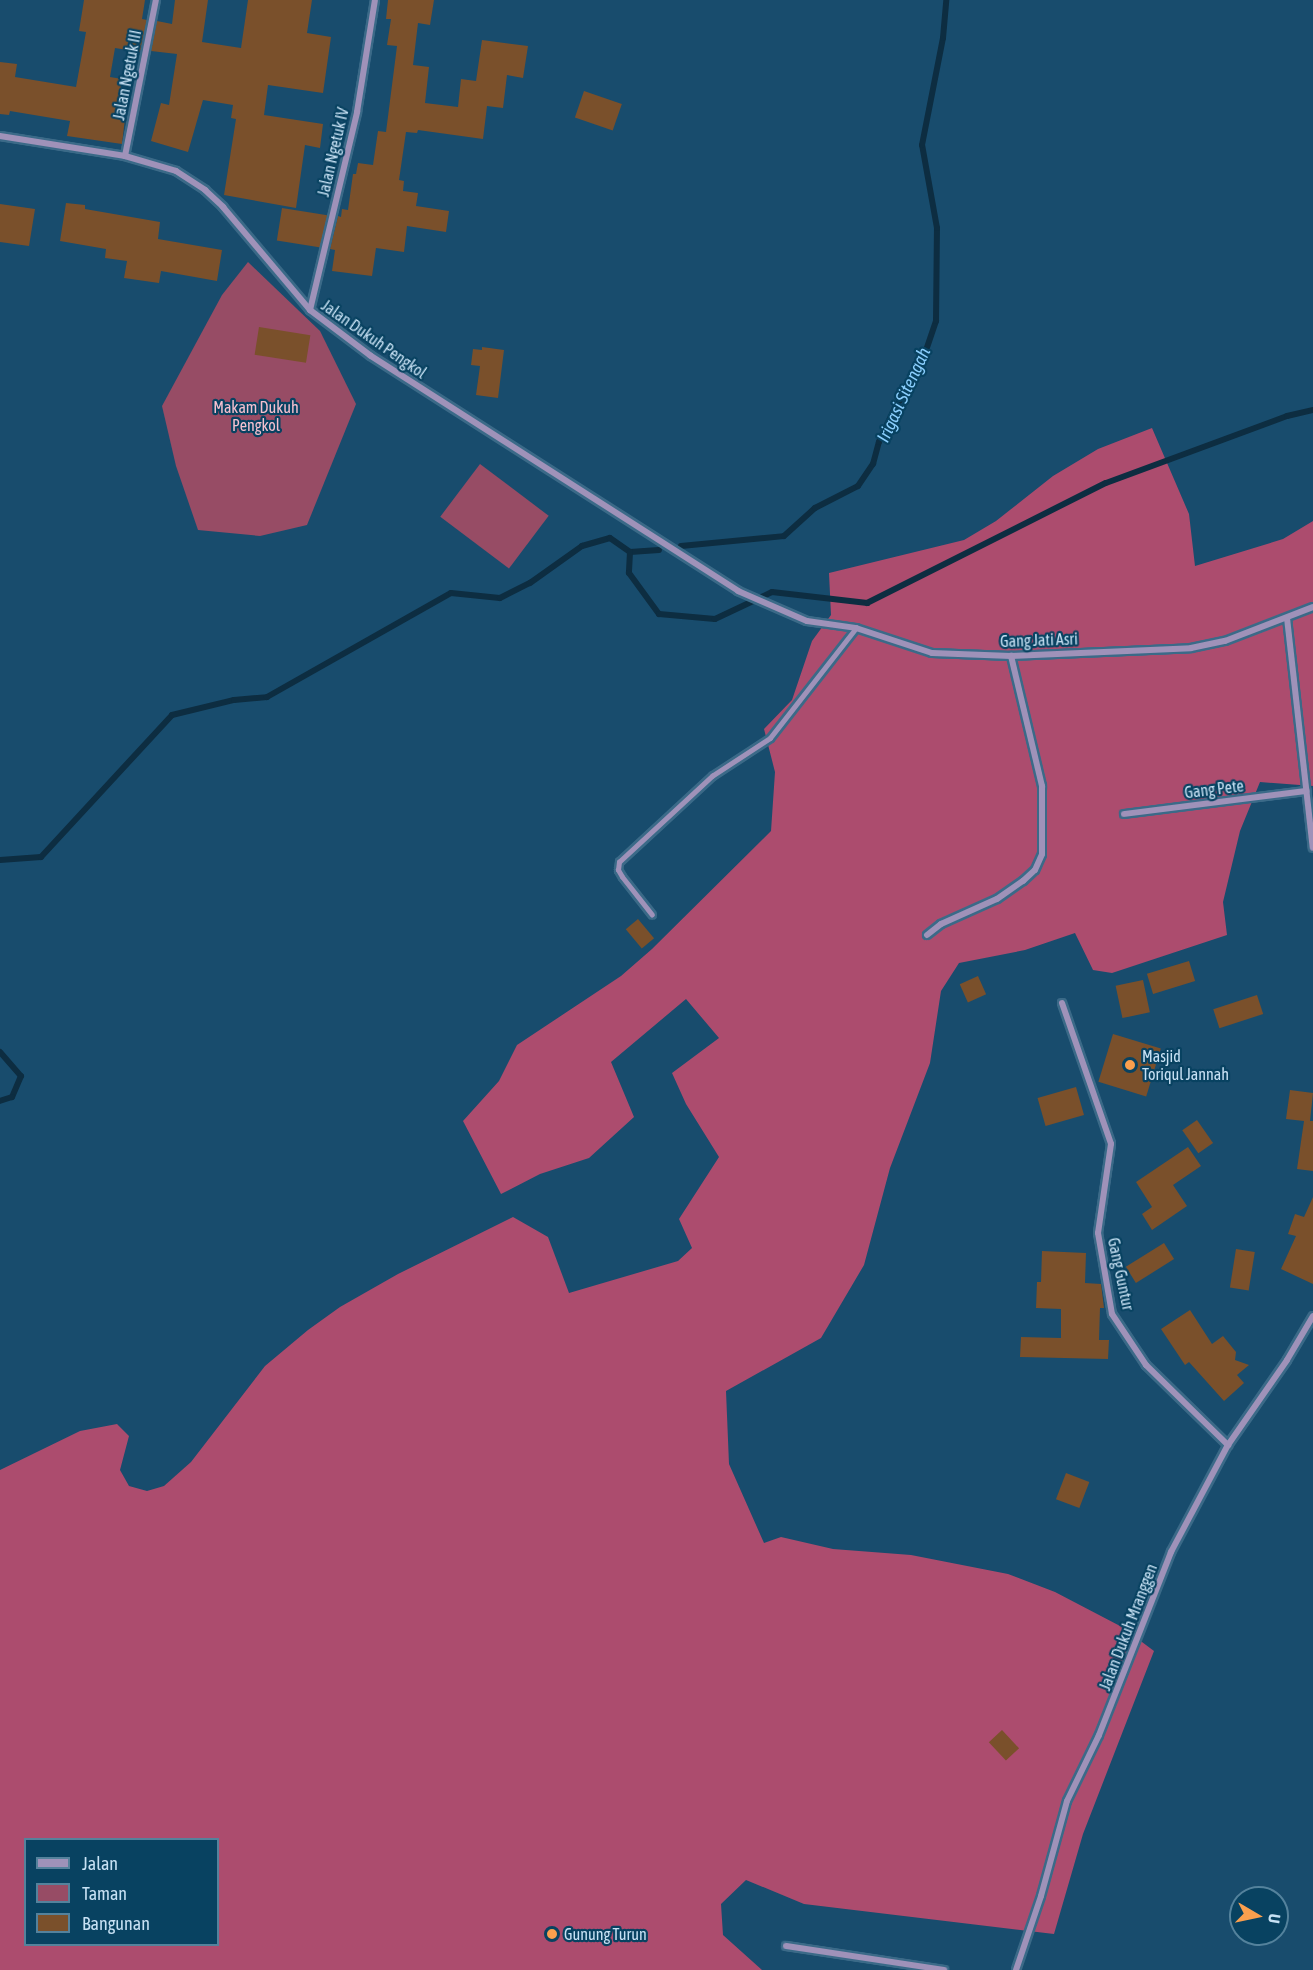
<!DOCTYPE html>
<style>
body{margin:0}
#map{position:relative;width:1313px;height:1970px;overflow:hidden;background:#184c6d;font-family:"Asap Condensed",sans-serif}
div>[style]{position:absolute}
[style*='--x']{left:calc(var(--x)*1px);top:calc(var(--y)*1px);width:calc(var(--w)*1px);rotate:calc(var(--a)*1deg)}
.green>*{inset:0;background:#974c65;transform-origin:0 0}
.forest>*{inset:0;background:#ac4c6e}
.stream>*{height:6px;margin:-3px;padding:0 3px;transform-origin:3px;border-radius:3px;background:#0d2d41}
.building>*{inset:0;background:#7a502b;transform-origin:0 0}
.roads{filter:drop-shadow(2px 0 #3b6a88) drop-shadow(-2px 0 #3b6a88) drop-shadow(0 2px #3b6a88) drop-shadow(0 -2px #3b6a88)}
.lane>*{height:4.5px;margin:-2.25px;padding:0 2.25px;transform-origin:2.25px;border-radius:2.25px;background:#9f92b9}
.street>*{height:6px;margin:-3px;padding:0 3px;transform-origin:3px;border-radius:3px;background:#9f92b9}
.dots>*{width:16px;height:16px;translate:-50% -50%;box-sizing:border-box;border:3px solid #084261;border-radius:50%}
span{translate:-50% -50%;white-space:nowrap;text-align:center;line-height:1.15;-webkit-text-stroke:4.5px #084261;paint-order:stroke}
.street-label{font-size:16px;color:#c7e1f4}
.park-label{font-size:16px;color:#f6c0cf}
.poi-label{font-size:16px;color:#c7e1f4}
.left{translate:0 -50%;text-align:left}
.water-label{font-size:18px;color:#8acefd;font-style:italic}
.legend{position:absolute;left:24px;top:1838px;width:195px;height:108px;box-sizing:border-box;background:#084261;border:2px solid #54829c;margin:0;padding:8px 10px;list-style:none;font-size:18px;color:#c7e1f4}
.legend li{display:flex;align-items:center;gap:12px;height:30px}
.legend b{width:30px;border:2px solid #54829c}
.north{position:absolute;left:1229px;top:1886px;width:60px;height:60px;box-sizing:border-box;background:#084261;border:2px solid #54829c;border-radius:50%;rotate:99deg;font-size:16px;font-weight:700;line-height:24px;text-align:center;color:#c7e1f4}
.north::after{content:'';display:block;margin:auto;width:21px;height:27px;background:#fa9f4e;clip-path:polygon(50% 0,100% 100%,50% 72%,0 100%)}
</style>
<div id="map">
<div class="green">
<div style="clip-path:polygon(248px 262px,320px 331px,356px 404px,307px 525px,260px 536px,198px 530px,176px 466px,162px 406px,222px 295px)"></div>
<div style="left:480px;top:464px;width:86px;height:66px;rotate:37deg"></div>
</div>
<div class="forest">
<div style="clip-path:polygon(evenodd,1152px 428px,1189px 514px,1195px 566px,1283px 539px,1313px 521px,1313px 786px,1260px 782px,1240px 831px,1223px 902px,1227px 935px,1112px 973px,1093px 970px,1075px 933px,1025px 950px,959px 963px,941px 991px,930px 1063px,890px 1168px,864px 1265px,821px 1338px,726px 1391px,729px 1464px,764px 1543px,781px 1537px,833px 1549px,911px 1555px,1008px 1574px,1055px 1592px,1122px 1627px,1154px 1651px,1083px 1834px,1054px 1934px,804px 1904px,746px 1880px,721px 1904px,723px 1935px,762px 1970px,0 1970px,0 1470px,80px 1431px,117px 1424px,129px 1436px,120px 1470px,129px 1486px,147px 1491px,164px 1486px,191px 1462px,265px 1366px,308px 1330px,340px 1307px,398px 1274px,513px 1217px,548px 1237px,569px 1293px,678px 1261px,692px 1248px,679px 1219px,719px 1157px,686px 1104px,672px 1073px,719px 1038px,686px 999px,611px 1062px,634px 1117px,589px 1158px,540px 1174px,501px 1194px,463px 1121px,499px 1081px,517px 1045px,621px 976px,652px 949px,771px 831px,775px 772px,764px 729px,792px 700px,812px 641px,831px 615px,829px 573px,964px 540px,996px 521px,1053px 476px,1098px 449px,1152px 428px,26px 1840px,218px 1840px,218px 1944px,26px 1944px,26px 1840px)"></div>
</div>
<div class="stream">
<div style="--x:681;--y:546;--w:103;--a:-5.5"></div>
<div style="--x:784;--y:536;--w:42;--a:-42.1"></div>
<div style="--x:815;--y:508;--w:48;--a:-27.1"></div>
<div style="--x:858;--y:486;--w:27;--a:-56"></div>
<div style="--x:873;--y:464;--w:23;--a:-75"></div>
<div style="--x:879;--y:442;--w:40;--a:-65"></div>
<div style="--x:896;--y:406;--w:42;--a:-56.7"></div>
<div style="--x:919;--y:371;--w:53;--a:-71.2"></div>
<div style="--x:936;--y:321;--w:93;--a:-89.4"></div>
<div style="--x:937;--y:228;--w:84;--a:-100.2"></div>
<div style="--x:922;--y:145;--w:109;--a:-78.9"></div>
<div style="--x:943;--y:38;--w:38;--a:-85"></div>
<div style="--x:630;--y:552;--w:29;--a:-4"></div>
<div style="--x:0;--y:860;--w:41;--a:-4.2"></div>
<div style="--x:41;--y:857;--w:193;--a:-47.3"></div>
<div style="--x:172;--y:715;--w:64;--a:-13.6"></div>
<div style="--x:234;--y:700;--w:33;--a:-5"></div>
<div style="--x:267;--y:697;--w:211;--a:-29.5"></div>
<div style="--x:451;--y:593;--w:49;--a:5.8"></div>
<div style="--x:500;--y:598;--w:34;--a:-27"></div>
<div style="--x:530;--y:583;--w:64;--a:-35.4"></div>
<div style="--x:582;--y:546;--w:29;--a:-16"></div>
<div style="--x:610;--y:538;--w:24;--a:35"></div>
<div style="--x:630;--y:552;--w:21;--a:93"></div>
<div style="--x:629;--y:573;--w:51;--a:53.8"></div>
<div style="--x:659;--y:614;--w:56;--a:5.1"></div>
<div style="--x:715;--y:619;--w:63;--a:-25.3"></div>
<div style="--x:772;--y:592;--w:96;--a:6.6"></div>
<div style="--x:867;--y:603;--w:267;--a:-26.7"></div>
<div style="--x:1106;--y:483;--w:193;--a:-20.3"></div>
<div style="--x:1287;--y:416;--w:27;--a:-13"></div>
<div style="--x:0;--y:1052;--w:32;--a:49"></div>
<div style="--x:21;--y:1076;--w:23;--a:113"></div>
<div style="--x:12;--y:1097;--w:13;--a:162"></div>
</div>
<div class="building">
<div style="clip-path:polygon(84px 0,145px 0,142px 19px,147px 20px,140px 52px,115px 48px,110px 77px,122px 79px,116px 117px,125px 118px,122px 144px,67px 136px,70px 121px,10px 111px,9px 115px,0 114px,0 62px,17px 64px,15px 77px,76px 87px,86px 32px,79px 31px)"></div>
<div style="clip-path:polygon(175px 0,208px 0,202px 42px,241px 48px,248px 0,312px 0,307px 33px,331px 37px,323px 93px,268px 85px,264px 115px,323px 124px,320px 148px,305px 145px,296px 208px,224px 195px,236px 119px,231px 118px,233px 105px,203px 100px,188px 152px,151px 141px,161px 103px,169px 105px,177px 54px,151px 51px,157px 21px,172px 24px)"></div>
<div style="clip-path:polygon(388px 0,434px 0,430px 25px,418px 23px,413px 65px,429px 67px,425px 103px,458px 107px,461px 79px,476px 81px,482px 40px,528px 46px,523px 78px,507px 75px,503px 108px,487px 106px,483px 139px,418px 130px,417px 133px,406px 132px,399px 180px,404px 181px,403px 191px,418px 193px,416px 206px,449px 211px,446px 232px,407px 226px,404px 252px,376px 248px,372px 276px,332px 271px,335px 250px,330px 249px,338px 216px,341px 217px,342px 209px,348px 210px,353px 174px,356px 174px,358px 163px,373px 165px,378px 131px,386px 132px,397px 46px,387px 45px,391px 19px,386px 19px)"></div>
<div style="left:584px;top:91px;width:40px;height:28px;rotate:19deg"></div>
<div style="clip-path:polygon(66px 203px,85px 205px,85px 209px,160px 222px,158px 239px,222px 250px,217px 281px,161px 271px,159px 283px,124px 278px,127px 261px,105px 258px,106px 249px,60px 241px)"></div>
<div style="clip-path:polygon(0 204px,35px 209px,29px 246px,0 242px)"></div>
<div style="left:282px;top:208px;width:46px;height:33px;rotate:9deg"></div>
<div style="left:259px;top:327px;width:52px;height:28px;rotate:9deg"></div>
<div style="clip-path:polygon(482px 347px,504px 350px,498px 398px,476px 395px,480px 366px,471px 365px,473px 349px,482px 350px)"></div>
<div style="left:638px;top:919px;width:25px;height:16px;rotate:50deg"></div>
<div style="left:1189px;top:961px;width:21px;height:44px;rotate:73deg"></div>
<div style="left:978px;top:976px;width:20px;height:20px;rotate:66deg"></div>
<div style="left:1143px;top:980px;width:33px;height:28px;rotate:78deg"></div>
<div style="left:1257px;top:995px;width:20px;height:46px;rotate:72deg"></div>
<div style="left:1113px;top:1034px;width:50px;height:50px;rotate:17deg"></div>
<div style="left:1076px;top:1087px;width:29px;height:40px;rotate:74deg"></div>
<div style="clip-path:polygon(1290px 1090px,1313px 1093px,1310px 1121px,1313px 1121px,1313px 1171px,1297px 1169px,1304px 1121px,1286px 1119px)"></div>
<div style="left:1197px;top:1120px;width:28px;height:18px;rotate:55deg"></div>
<div style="clip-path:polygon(1188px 1147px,1201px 1166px,1173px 1185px,1187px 1206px,1152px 1230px,1142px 1214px,1152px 1207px,1136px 1182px)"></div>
<div style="clip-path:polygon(1313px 1197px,1313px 1284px,1281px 1269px,1296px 1236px,1288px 1234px,1295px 1214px,1304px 1217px)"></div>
<div style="left:1164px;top:1243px;width:19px;height:45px;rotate:58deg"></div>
<div style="left:1236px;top:1249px;width:19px;height:39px;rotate:9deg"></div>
<div style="clip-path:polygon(1042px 1251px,1086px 1253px,1085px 1283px,1101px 1284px,1104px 1308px,1100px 1308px,1099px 1340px,1109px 1340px,1108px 1359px,1020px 1357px,1021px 1337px,1061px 1338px,1061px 1309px,1036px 1308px,1037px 1282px,1041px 1282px)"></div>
<div style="clip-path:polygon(1190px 1310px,1212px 1344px,1223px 1336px,1236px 1352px,1235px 1360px,1249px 1365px,1237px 1375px,1244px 1383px,1224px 1401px,1189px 1362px,1185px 1365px,1161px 1329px)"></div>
<div style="left:1066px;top:1473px;width:25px;height:28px;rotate:21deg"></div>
<div style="left:1002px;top:1730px;width:25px;height:18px;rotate:47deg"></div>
</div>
<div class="roads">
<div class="lane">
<div style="--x:652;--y:915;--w:48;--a:-128.3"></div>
<div style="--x:622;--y:877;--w:8;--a:-120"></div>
<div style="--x:618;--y:870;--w:8;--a:-83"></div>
<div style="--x:619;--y:862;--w:127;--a:-42.8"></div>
<div style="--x:712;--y:776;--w:69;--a:-33.2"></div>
<div style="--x:770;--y:738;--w:140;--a:-52"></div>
</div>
<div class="street">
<div style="--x:0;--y:136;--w:127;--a:9.1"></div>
<div style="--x:125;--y:156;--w:53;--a:16.4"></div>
<div style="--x:176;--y:171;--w:35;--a:33"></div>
<div style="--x:205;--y:190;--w:25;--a:43"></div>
<div style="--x:223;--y:207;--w:135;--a:49.8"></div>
<div style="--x:310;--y:310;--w:76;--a:37"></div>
<div style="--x:371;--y:356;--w:436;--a:32.6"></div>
<div style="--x:738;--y:591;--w:75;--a:23.5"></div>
<div style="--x:807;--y:621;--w:49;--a:8.1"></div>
<div style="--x:856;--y:628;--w:80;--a:18.2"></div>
<div style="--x:932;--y:653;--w:79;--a:2.2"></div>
<div style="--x:1011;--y:656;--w:180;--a:-2.5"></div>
<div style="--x:1191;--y:648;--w:35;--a:-12"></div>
<div style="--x:1225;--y:641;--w:94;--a:-21.1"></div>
<div style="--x:125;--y:156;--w:159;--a:-78.8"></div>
<div style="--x:310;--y:310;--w:204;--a:-76.6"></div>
<div style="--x:357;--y:112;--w:113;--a:-80.9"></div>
<div style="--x:1287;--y:618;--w:231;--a:83.6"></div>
<div style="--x:1124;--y:814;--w:184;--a:-7.2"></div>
<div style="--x:927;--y:935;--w:18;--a:-38"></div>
<div style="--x:941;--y:924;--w:61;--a:-24.1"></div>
<div style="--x:997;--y:899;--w:32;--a:-35"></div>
<div style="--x:1023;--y:881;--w:16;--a:-43"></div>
<div style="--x:1035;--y:870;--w:17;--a:-66"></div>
<div style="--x:1042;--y:854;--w:68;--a:-90"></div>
<div style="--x:1042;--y:786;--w:134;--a:-103.4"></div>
<div style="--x:1062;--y:1003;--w:149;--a:70.8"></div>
<div style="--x:1111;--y:1144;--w:90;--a:98.3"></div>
<div style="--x:1098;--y:1233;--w:82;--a:80.2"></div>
<div style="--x:1112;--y:1314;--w:61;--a:56.3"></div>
<div style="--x:1146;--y:1365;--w:115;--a:44.3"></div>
<div style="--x:786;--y:1946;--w:160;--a:8.6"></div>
<div style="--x:1016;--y:1970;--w:78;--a:-71.3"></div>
<div style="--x:1041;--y:1896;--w:98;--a:-74.7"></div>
<div style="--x:1067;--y:1801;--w:73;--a:-64.1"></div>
<div style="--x:1099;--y:1735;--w:197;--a:-68.5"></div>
<div style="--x:1171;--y:1552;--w:121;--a:-62"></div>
<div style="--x:1228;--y:1445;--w:103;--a:-55.2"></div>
<div style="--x:1287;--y:1360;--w:51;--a:-59.4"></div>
</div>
</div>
<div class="dots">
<div style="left:1130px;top:1065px;background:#fa9f4e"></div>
<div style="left:552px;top:1934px;background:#fa9f4e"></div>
</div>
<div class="street-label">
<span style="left:127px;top:75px;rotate:-79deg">Jalan Ngetuk III</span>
<span style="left:333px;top:152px;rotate:-77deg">Jalan Ngetuk IV</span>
<span style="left:374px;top:339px;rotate:35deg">Jalan Dukuh Pengkol</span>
<span style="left:1039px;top:640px;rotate:-2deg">Gang Jati Asri</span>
<span style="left:1214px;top:789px;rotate:-7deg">Gang Pete</span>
<span style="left:1121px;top:1274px;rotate:78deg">Gang Guntur</span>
<span style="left:1128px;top:1627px;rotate:-69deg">Jalan Dukuh Mranggen</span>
</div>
<div class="park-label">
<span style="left:256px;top:416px">Makam Dukuh<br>Pengkol</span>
</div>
<div class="poi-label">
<span class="left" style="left:1142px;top:1065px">Masjid<br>Toriqul Jannah</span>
<span class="left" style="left:564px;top:1934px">Gunung Turun</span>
</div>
<div class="water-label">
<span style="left:904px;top:395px;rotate:-65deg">Irigasi Sitengah</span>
</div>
<ul class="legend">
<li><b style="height:8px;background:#9f92b9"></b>Jalan</li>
<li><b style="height:16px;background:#974c65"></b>Taman</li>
<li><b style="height:16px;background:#7a502b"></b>Bangunan</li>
</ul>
<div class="north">U</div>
</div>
